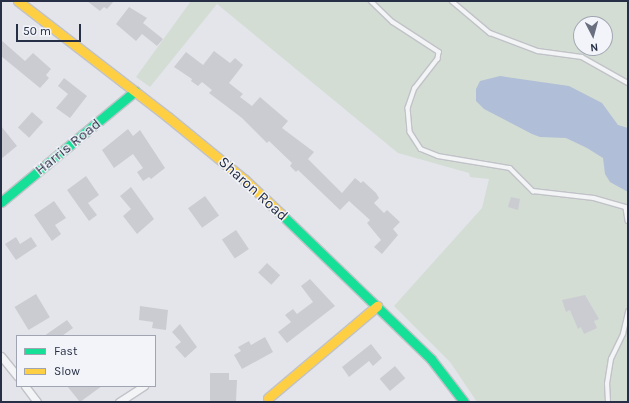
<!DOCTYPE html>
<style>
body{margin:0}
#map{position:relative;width:629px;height:403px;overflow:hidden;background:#e4e5ea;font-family:Karla,sans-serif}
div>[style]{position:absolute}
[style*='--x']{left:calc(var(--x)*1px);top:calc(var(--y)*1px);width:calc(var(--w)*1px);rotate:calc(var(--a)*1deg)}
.green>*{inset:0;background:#d3ddd4}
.water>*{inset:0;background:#b0bed7}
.building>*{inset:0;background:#cbccd2;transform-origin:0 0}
.roads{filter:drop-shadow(1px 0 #c1c2c8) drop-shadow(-1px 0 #c1c2c8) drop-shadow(0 1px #c1c2c8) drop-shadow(0 -1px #c1c2c8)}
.lane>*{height:3.5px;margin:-1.75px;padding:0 1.75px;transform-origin:1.75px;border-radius:1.75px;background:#f3f4f6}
.street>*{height:7px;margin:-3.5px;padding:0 3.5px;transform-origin:3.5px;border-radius:3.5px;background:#f3f4f6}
.fast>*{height:9px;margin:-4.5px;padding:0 4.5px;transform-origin:4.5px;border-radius:4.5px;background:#16e098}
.slow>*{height:9px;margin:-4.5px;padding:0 4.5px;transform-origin:4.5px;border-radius:4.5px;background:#ffcf43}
span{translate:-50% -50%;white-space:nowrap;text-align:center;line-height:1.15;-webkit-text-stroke:3px #f2f4f9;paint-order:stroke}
.street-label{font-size:15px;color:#272f46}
.frame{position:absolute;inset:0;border:2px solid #272f46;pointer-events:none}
.legend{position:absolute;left:16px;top:335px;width:140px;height:52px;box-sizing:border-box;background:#f2f4f9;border:1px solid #a1a5b1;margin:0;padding:5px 7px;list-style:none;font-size:12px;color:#272f46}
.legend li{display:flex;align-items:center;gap:8px;height:20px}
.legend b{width:20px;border:1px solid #a1a5b1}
.north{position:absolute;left:573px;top:16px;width:40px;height:40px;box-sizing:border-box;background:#f2f4f9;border:1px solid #a1a5b1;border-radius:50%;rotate:174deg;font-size:11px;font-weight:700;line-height:16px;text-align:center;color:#272f46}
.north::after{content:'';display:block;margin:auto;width:14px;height:18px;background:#696f7f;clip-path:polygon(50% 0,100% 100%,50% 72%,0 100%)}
.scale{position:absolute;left:16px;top:24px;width:65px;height:18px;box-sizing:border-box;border:2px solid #272f46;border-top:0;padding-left:5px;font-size:12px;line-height:14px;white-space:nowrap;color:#272f46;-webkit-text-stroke:3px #f2f4f9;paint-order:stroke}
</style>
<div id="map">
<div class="green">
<div style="clip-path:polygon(evenodd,191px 1px,628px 1px,628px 402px,477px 402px,450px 362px,394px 306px,482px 208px,489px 179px,470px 177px,469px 173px,398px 153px,217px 4px,150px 87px,136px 77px,191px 1px,581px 24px,605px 24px,605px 48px,581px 48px,581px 24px)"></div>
</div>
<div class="water">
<div style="clip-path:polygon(500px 76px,569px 86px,602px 103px,618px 125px,628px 128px,628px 192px,610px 182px,605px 174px,603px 158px,587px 148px,566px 138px,540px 137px,532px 134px,484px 109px,476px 101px,476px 89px,480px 81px)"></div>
</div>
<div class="building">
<div style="clip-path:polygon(87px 1px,114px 1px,107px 9px,104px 7px,100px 11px)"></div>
<div style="clip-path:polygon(129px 7px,147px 18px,143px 23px,163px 39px,157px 46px,142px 34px,136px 41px,116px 24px)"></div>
<div style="clip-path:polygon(1px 40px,25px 61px,33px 53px,51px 69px,46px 75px,49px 78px,40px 88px,1px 56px)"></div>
<div style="clip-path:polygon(214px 51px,230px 63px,235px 58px,243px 65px,229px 83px,243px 94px,240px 97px,252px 106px,260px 97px,288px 121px,282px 128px,314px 152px,308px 159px,342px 193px,355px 178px,361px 183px,363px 181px,376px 193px,379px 198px,374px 203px,384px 213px,387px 210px,400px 222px,393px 229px,398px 235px,382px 254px,374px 247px,381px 240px,367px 223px,370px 220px,349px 201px,340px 210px,298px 170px,296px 172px,290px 166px,292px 163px,269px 141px,267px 143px,242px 118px,209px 93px,212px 90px,202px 82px,198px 86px,191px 81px,192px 79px,174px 67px,186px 52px,203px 65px)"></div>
<div style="clip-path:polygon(64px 78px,87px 96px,70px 118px,56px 108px,68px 94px,58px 86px)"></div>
<div style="left:32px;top:112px;width:15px;height:21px;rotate:42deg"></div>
<div style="clip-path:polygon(1px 126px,17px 146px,1px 159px)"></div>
<div style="clip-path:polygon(128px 129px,133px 136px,140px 130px,165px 168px,151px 179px,149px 177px,143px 181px,137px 172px,143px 168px,133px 154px,114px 168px,102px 150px)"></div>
<div style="clip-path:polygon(86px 176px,99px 195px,88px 203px,97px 215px,89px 221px,67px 190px)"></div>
<div style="clip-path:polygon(131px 187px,154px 219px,137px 234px,123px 216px,131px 209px,120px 196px)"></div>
<div style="left:205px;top:196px;width:24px;height:21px;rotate:54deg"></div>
<div style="clip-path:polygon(511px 197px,520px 199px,518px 210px,508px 207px)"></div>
<div style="clip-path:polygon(54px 201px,66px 218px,55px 225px,61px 234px,52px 241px,34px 215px)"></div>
<div style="left:236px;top:230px;width:23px;height:17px;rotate:56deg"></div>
<div style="clip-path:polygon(16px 237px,20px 244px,31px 237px,37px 246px,16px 260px,5px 244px)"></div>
<div style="left:267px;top:263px;width:18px;height:13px;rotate:43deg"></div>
<div style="clip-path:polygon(310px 279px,335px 306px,287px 343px,278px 332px,291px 322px,285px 315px,293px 309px,297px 314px,313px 302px,301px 286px)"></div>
<div style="left:36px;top:294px;width:27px;height:25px;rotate:59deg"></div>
<div style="clip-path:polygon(585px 295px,599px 319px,594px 321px,597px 328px,584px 334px,581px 327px,578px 329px,570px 310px,566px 312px,562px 300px)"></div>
<div style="clip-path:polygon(140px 306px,168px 310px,166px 330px,152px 328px,153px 322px,139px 320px)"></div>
<div style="clip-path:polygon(67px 320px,73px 328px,62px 336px,44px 336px)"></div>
<div style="clip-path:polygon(180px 324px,197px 347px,185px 358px,175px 347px,181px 342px,172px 332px)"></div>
<div style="clip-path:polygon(265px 337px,273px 352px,242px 369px,234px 355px,241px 351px,238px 347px,249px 341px,251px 345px)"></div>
<div style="clip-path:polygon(371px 344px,382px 358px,373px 366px,369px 361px,349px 377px,342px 367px)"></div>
<div style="left:395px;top:366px;width:16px;height:20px;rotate:50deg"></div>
<div style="clip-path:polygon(210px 373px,229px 373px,229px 380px,237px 380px,236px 402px,210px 402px)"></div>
<div style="clip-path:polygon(67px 386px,102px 386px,80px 402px)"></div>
</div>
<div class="roads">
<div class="lane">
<div style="--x:371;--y:1;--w:30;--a:44"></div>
<div style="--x:393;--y:22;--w:55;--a:33.1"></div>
<div style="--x:439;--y:52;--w:7;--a:98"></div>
<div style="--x:438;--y:59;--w:37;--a:128"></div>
<div style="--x:415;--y:88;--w:21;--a:109"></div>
<div style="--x:408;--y:108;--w:24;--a:85"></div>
<div style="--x:410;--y:132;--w:20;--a:57"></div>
<div style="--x:421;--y:149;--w:18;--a:22"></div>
<div style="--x:438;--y:156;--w:73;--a:9.5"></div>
<div style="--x:510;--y:168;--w:33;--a:45"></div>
<div style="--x:533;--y:191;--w:61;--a:6.5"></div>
<div style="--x:594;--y:198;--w:35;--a:16"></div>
<div style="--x:452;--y:1;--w:50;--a:40.1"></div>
<div style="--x:490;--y:33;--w:51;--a:20.6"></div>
<div style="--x:538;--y:51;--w:44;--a:7.8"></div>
<div style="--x:582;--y:57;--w:53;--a:29.5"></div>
<div style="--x:626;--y:208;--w:13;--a:81"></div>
<div style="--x:608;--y:402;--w:18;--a:-93"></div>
<div style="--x:607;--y:384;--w:25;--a:-81"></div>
<div style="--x:611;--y:359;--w:28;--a:-64"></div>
<div style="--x:623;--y:334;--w:23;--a:-77"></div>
</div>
<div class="street">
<div style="--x:1;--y:356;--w:26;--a:51"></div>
<div style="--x:25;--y:386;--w:20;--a:53"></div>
<div style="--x:119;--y:402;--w:30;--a:-33"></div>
</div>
<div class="fast">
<div style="--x:1;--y:202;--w:174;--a:-39.6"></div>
<div style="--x:282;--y:215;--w:207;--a:44"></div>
<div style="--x:431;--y:359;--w:54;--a:52.5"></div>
</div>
<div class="slow">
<div style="--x:18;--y:1;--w:190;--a:37.7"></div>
<div style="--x:168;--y:117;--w:99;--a:39.3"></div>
<div style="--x:245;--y:180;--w:51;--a:43.4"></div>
<div style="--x:268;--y:398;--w:143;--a:-40.2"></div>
</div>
</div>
<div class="street-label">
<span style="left:68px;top:147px;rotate:-39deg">Harris Road</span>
<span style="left:253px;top:189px;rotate:42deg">Sharon Road</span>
</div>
<div class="frame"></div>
<ul class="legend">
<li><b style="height:5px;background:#16e098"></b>Fast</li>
<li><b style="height:5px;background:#ffcf43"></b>Slow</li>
</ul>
<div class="north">N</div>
<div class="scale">50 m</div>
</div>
